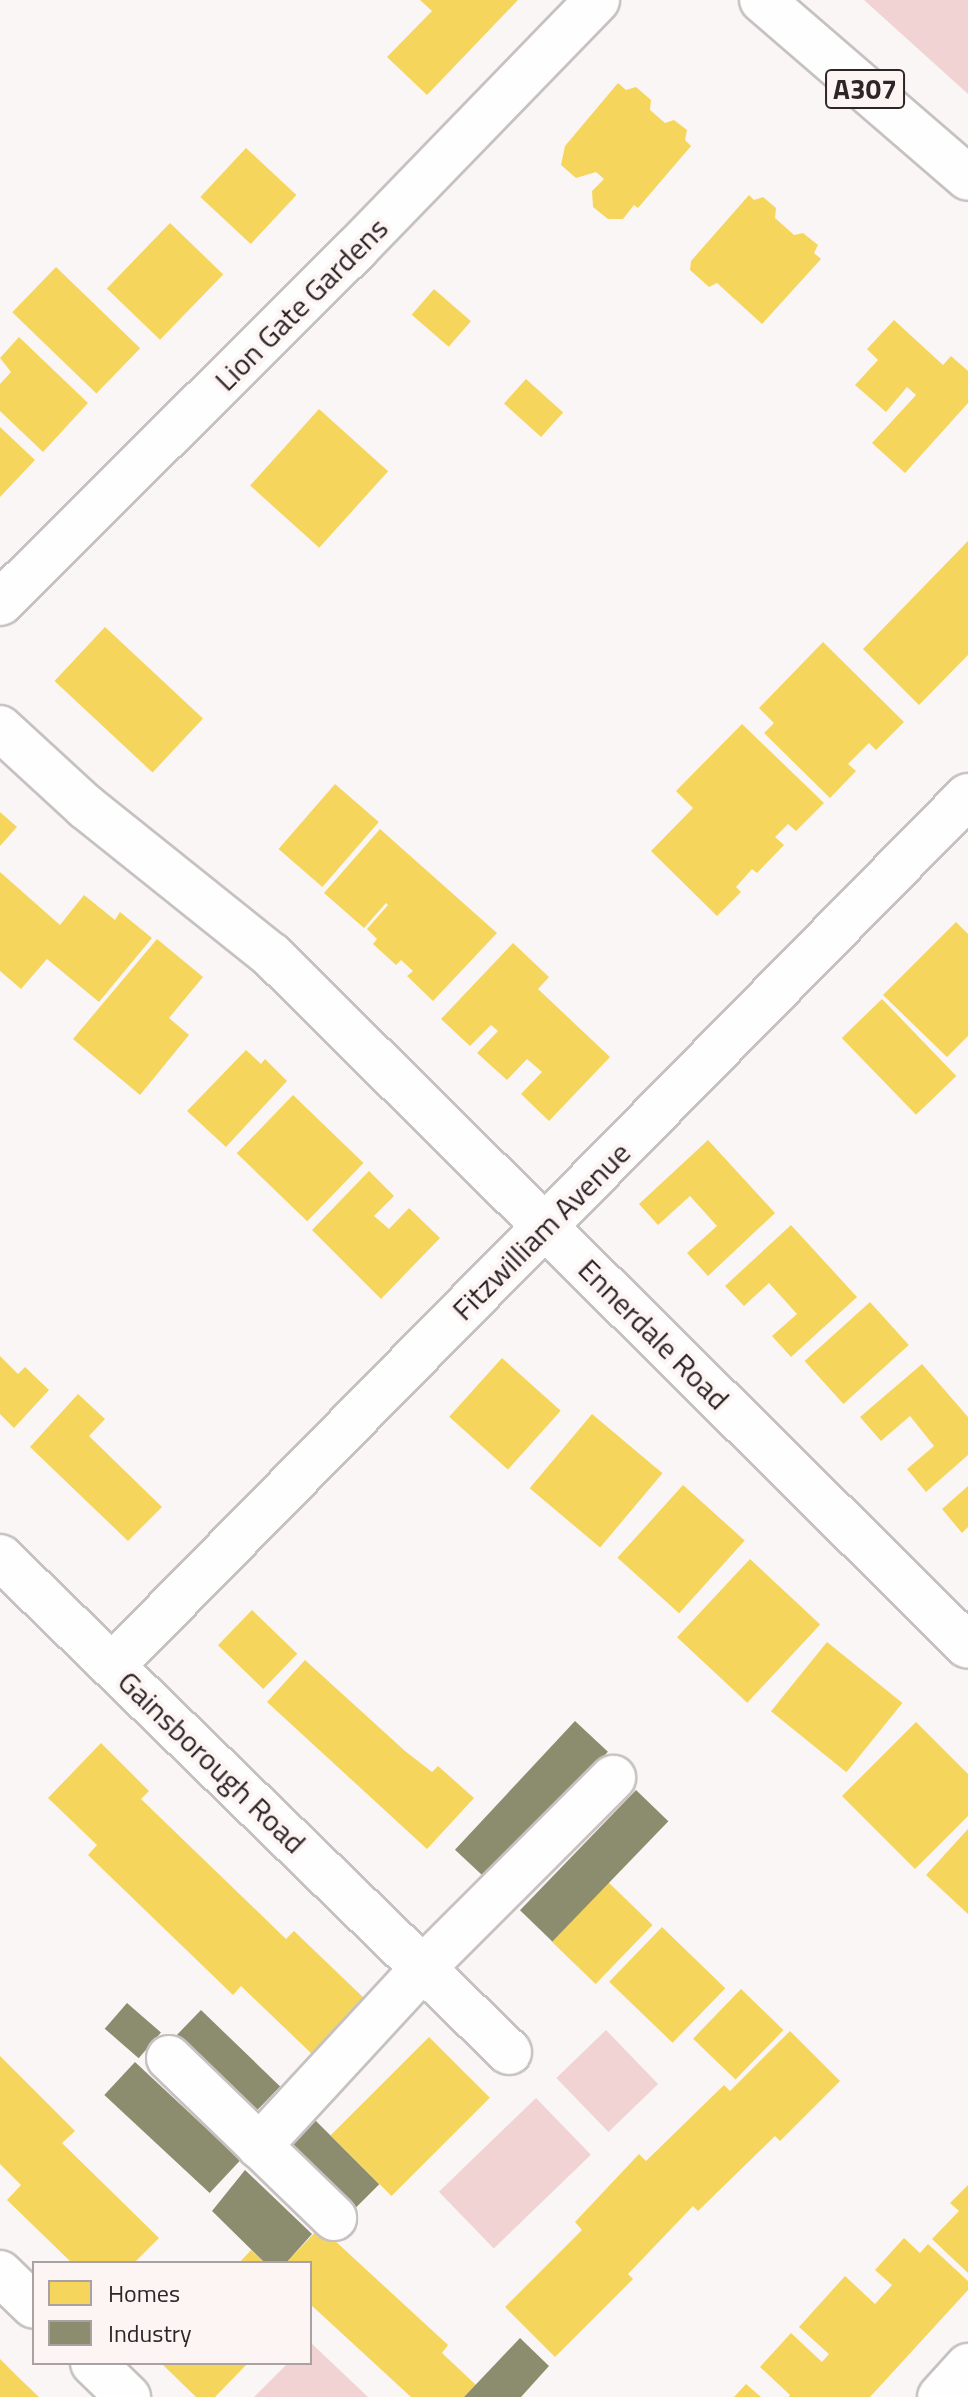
<!DOCTYPE html>
<style>
body{margin:0}
#map{position:relative;width:968px;height:2397px;overflow:hidden;background:#fbf6f6;font-family:"Titillium Web",sans-serif}
div>[style]{position:absolute}
[style*='--x']{left:calc(var(--x)*1px);top:calc(var(--y)*1px);width:calc(var(--w)*1px);rotate:calc(var(--a)*1deg)}
.green>*{inset:0;background:#f0d3d2;transform-origin:0 0}
.homes>*{inset:0;background:#f6d55c;transform-origin:0 0}
.industry>*{inset:0;background:#8c8c6e;transform-origin:0 0}
.roads{filter:drop-shadow(2px 0 #c7c1c1) drop-shadow(-2px 0 #c7c1c1) drop-shadow(0 2px #c7c1c1) drop-shadow(0 -2px #c7c1c1)}
.minor>*{height:44px;margin:-22px;padding:0 22px;transform-origin:22px;border-radius:22px;background:#fefefe}
.major>*{height:44px;margin:-22px;padding:0 22px;transform-origin:22px;border-radius:22px;background:#fefefe}
span{translate:-50% -50%;white-space:nowrap;text-align:center;line-height:1.15;-webkit-text-stroke:8px #fdf5f4;paint-order:stroke}
.shield-label span{padding:2px 6px;background:#fdf5f4;border:2px solid;border-radius:6px;-webkit-text-stroke-width:0}
.shield-label{font-size:28px;color:#2e2626;font-weight:700}
.street-label{font-size:30px;color:#2e2626}
.legend{position:absolute;left:32px;top:2261px;width:280px;height:104px;box-sizing:border-box;background:#fdf5f4;border:2px solid #aaa2a2;margin:0;padding:10px 14px;list-style:none;font-size:24px;color:#2e2626}
.legend li{display:flex;align-items:center;gap:16px;height:40px}
.legend b{width:40px;border:2px solid #aaa2a2}
</style>
<div id="map">
<div class="green">
<div style="clip-path:polygon(864px 0,968px 0,968px 94px)"></div>
<div style="left:606px;top:2030px;width:75px;height:69px;rotate:46deg"></div>
<div style="left:536px;top:2098px;width:79px;height:135px;rotate:46deg"></div>
<div style="clip-path:polygon(310px 2342px,368px 2397px,254px 2397px,288px 2363px,310px 2363px)"></div>
</div>
<div class="homes">
<div style="clip-path:polygon(420px 0,518px 0,427px 95px,387px 57px,432px 11px)"></div>
<div style="clip-path:polygon(618px 83px,626px 90px,636px 87px,651px 100px,650px 110px,665px 123px,674px 120px,687px 130px,685px 140px,691px 146px,638px 208px,634px 205px,623px 219px,608px 219px,593px 207px,592px 191px,604px 179px,596px 172px,576px 178px,561px 165px,565px 146px)"></div>
<div style="left:246px;top:148px;width:69px;height:67px;rotate:43deg"></div>
<div style="clip-path:polygon(749px 195px,754px 200px,763px 197px,776px 208px,775px 218px,794px 235px,803px 233px,818px 245px,814px 253px,821px 259px,762px 324px,717px 283px,709px 287px,690px 270px,691px 261px)"></div>
<div style="left:170px;top:223px;width:74px;height:91px;rotate:44deg"></div>
<div style="left:56px;top:267px;width:117px;height:63px;rotate:44deg"></div>
<div style="left:434px;top:289px;width:49px;height:34px;rotate:41deg"></div>
<div style="clip-path:polygon(894px 320px,943px 365px,951px 356px,968px 371px,968px 403px,905px 473px,872px 443px,916px 395px,907px 387px,886px 412px,855px 385px,878px 360px,867px 349px)"></div>
<div style="clip-path:polygon(19px 337px,88px 403px,43px 452px,0 411px,0 384px,11px 372px,0 358px)"></div>
<div style="left:526px;top:379px;width:50px;height:33px;rotate:42deg"></div>
<div style="left:319px;top:409px;width:93px;height:103px;rotate:42deg"></div>
<div style="clip-path:polygon(0 427px,35px 460px,0 497px)"></div>
<div style="clip-path:polygon(968px 541px,968px 655px,919px 705px,863px 649px)"></div>
<div style="left:105px;top:627px;width:134px;height:74px;rotate:43deg"></div>
<div style="clip-path:polygon(823px 642px,904px 722px,876px 750px,869px 743px,848px 764px,856px 771px,830px 798px,764px 733px,774px 723px,759px 708px)"></div>
<div style="clip-path:polygon(742px 724px,824px 803px,796px 831px,788px 824px,775px 837px,784px 845px,757px 873px,752px 869px,736px 887px,741px 892px,717px 916px,651px 851px,693px 808px,676px 791px)"></div>
<div style="left:335px;top:784px;width:58px;height:86px;rotate:41deg"></div>
<div style="clip-path:polygon(0 812px,17px 827px,0 846px)"></div>
<div style="clip-path:polygon(380px 829px,497px 933px,433px 1001px,407px 976px,413px 971px,401px 960px,396px 965px,373px 944px,377px 939px,367px 929px,388px 905px,386px 903px,364px 928px,324px 893px)"></div>
<div style="clip-path:polygon(0 872px,60px 925px,84px 895px,115px 920px,120px 912px,152px 938px,99px 1002px,47px 959px,21px 989px,0 971px)"></div>
<div style="clip-path:polygon(956px 922px,968px 934px,968px 1036px,947px 1057px,883px 995px)"></div>
<div style="clip-path:polygon(157px 939px,203px 977px,169px 1018px,189px 1035px,140px 1095px,73px 1039px)"></div>
<div style="clip-path:polygon(513px 943px,549px 977px,538px 989px,610px 1057px,549px 1121px,521px 1094px,542px 1072px,527px 1059px,507px 1080px,477px 1053px,498px 1031px,491px 1025px,470px 1046px,441px 1019px)"></div>
<div style="left:882px;top:999px;width:107px;height:56px;rotate:46deg"></div>
<div style="clip-path:polygon(246px 1050px,261px 1064px,265px 1059px,287px 1081px,226px 1147px,187px 1111px)"></div>
<div style="left:293px;top:1095px;width:98px;height:81px;rotate:44deg"></div>
<div style="clip-path:polygon(708px 1140px,775px 1213px,708px 1276px,687px 1253px,717px 1226px,690px 1196px,658px 1225px,639px 1204px)"></div>
<div style="clip-path:polygon(369px 1171px,394px 1196px,374px 1216px,389px 1229px,409px 1208px,440px 1238px,381px 1299px,312px 1230px)"></div>
<div style="clip-path:polygon(791px 1225px,857px 1297px,791px 1357px,772px 1336px,797px 1314px,769px 1283px,744px 1306px,725px 1286px)"></div>
<div style="left:870px;top:1302px;width:58px;height:88px;rotate:48deg"></div>
<div style="clip-path:polygon(0 1356px,18px 1374px,25px 1367px,49px 1390px,14px 1428px,0 1414px)"></div>
<div style="left:502px;top:1358px;width:79px;height:79px;rotate:42deg"></div>
<div style="clip-path:polygon(922px 1364px,968px 1417px,968px 1455px,926px 1492px,907px 1469px,934px 1446px,910px 1416px,881px 1441px,860px 1417px)"></div>
<div style="clip-path:polygon(78px 1394px,105px 1419px,89px 1436px,162px 1507px,128px 1541px,30px 1447px)"></div>
<div style="left:592px;top:1414px;width:92px;height:97px;rotate:40deg"></div>
<div style="left:683px;top:1485px;width:83px;height:98px;rotate:42deg"></div>
<div style="clip-path:polygon(968px 1486px,968px 1527px,962px 1533px,942px 1509px)"></div>
<div style="left:750px;top:1559px;width:96px;height:107px;rotate:43deg"></div>
<div style="left:252px;top:1610px;width:63px;height:49px;rotate:44deg"></div>
<div style="left:827px;top:1642px;width:97px;height:89px;rotate:39deg"></div>
<div style="clip-path:polygon(305px 1660px,405px 1751px,432px 1772px,438px 1766px,474px 1798px,427px 1849px,267px 1702px)"></div>
<div style="clip-path:polygon(916px 1722px,968px 1774px,968px 1816px,915px 1869px,842px 1796px)"></div>
<div style="clip-path:polygon(101px 1743px,149px 1791px,141px 1799px,286px 1939px,294px 1931px,367px 2001px,314px 2056px,241px 1986px,233px 1995px,88px 1855px,97px 1845px,48px 1798px)"></div>
<div style="clip-path:polygon(968px 1829px,968px 1914px,926px 1875px)"></div>
<div style="left:608px;top:1882px;width:62px;height:82px;rotate:44deg"></div>
<div style="left:662px;top:1927px;width:88px;height:76px;rotate:44deg"></div>
<div style="left:741px;top:1989px;width:59px;height:69px;rotate:44deg"></div>
<div style="clip-path:polygon(790px 2031px,840px 2081px,780px 2141px,775px 2136px,698px 2211px,693px 2206px,628px 2274px,633px 2279px,555px 2357px,505px 2307px,582px 2230px,575px 2222px,639px 2154px,646px 2161px,724px 2085px,730px 2091px)"></div>
<div style="left:429px;top:2037px;width:86px;height:139px;rotate:45deg"></div>
<div style="clip-path:polygon(0 2056px,75px 2131px,62px 2143px,159px 2238px,134px 2263px,72px 2263px,7px 2200px,21px 2185px,0 2164px)"></div>
<div style="clip-path:polygon(968px 2185px,968px 2273px,932px 2239px,959px 2211px,950px 2203px)"></div>
<div style="clip-path:polygon(320px 2227px,448px 2345px,442px 2353px,476px 2385px,464px 2397px,411px 2397px,310px 2304px,310px 2263px,286px 2263px)"></div>
<div style="clip-path:polygon(904px 2238px,920px 2253px,928px 2244px,968px 2281px,968px 2290px,870px 2397px,789px 2397px,790px 2395px,760px 2367px,791px 2333px,822px 2362px,829px 2354px,799px 2327px,845px 2276px,875px 2304px,892px 2285px,875px 2270px)"></div>
<div style="clip-path:polygon(251px 2250px,265px 2263px,239px 2263px)"></div>
<div style="clip-path:polygon(0 2359px,17px 2376px,39px 2397px,0 2397px)"></div>
<div style="clip-path:polygon(161px 2363px,248px 2363px,215px 2397px,196px 2397px)"></div>
<div style="clip-path:polygon(746px 2384px,761px 2397px,734px 2397px)"></div>
</div>
<div class="industry">
<div style="left:575px;top:1721px;width:45px;height:176px;rotate:43deg"></div>
<div style="left:636px;top:1790px;width:45px;height:167px;rotate:44deg"></div>
<div style="left:127px;top:2003px;width:45px;height:34px;rotate:41deg"></div>
<div style="left:201px;top:2010px;width:110px;height:42px;rotate:44deg"></div>
<div style="left:135px;top:2062px;width:144px;height:45px;rotate:43deg"></div>
<div style="left:305px;top:2110px;width:105px;height:40px;rotate:45deg"></div>
<div style="clip-path:polygon(245px 2170px,312px 2234px,286px 2263px,265px 2263px,212px 2211px)"></div>
<div style="clip-path:polygon(520px 2338px,549px 2366px,521px 2397px,464px 2397px)"></div>
</div>
<div class="roads">
<div class="minor">
<div style="--x:0;--y:603;--w:503;--a:-44.84"></div>
<div style="--x:357;--y:248;--w:345;--a:-45.9"></div>
<div style="--x:0;--y:728;--w:117;--a:42.6"></div>
<div style="--x:86;--y:807;--w:237;--a:38.7"></div>
<div style="--x:271;--y:955;--w:981;--a:44.75"></div>
<div style="--x:0;--y:1557;--w:710;--a:44.2"></div>
<div style="--x:113;--y:1665;--w:1219;--a:-45.47"></div>
<div style="--x:169;--y:2058;--w:230;--a:44.1"></div>
<div style="--x:259;--y:2146;--w:242;--a:-47.3"></div>
<div style="--x:423;--y:1968;--w:269;--a:-45"></div>
<div style="--x:0;--y:2273;--w:47;--a:44.1"></div>
<div style="--x:93;--y:2363;--w:49;--a:44.2"></div>
<div style="--x:940;--y:2397;--w:42;--a:-47.9"></div>
</div>
<div class="major">
<div style="--x:762;--y:0;--w:272;--a:40.8"></div>
</div>
</div>
<div class="shield-label">
<span style="left:865px;top:89px">A307</span>
</div>
<div class="street-label">
<span style="left:301px;top:304px;rotate:-45deg">Lion Gate Gardens</span>
<span style="left:541px;top:1231px;rotate:-45deg">Fitzwilliam Avenue</span>
<span style="left:654px;top:1334px;rotate:45deg">Ennerdale Road</span>
<span style="left:212px;top:1762px;rotate:44deg">Gainsborough Road</span>
</div>
<ul class="legend">
<li><b style="height:22px;background:#f6d55c"></b>Homes</li>
<li><b style="height:22px;background:#8c8c6e"></b>Industry</li>
</ul>
</div>
